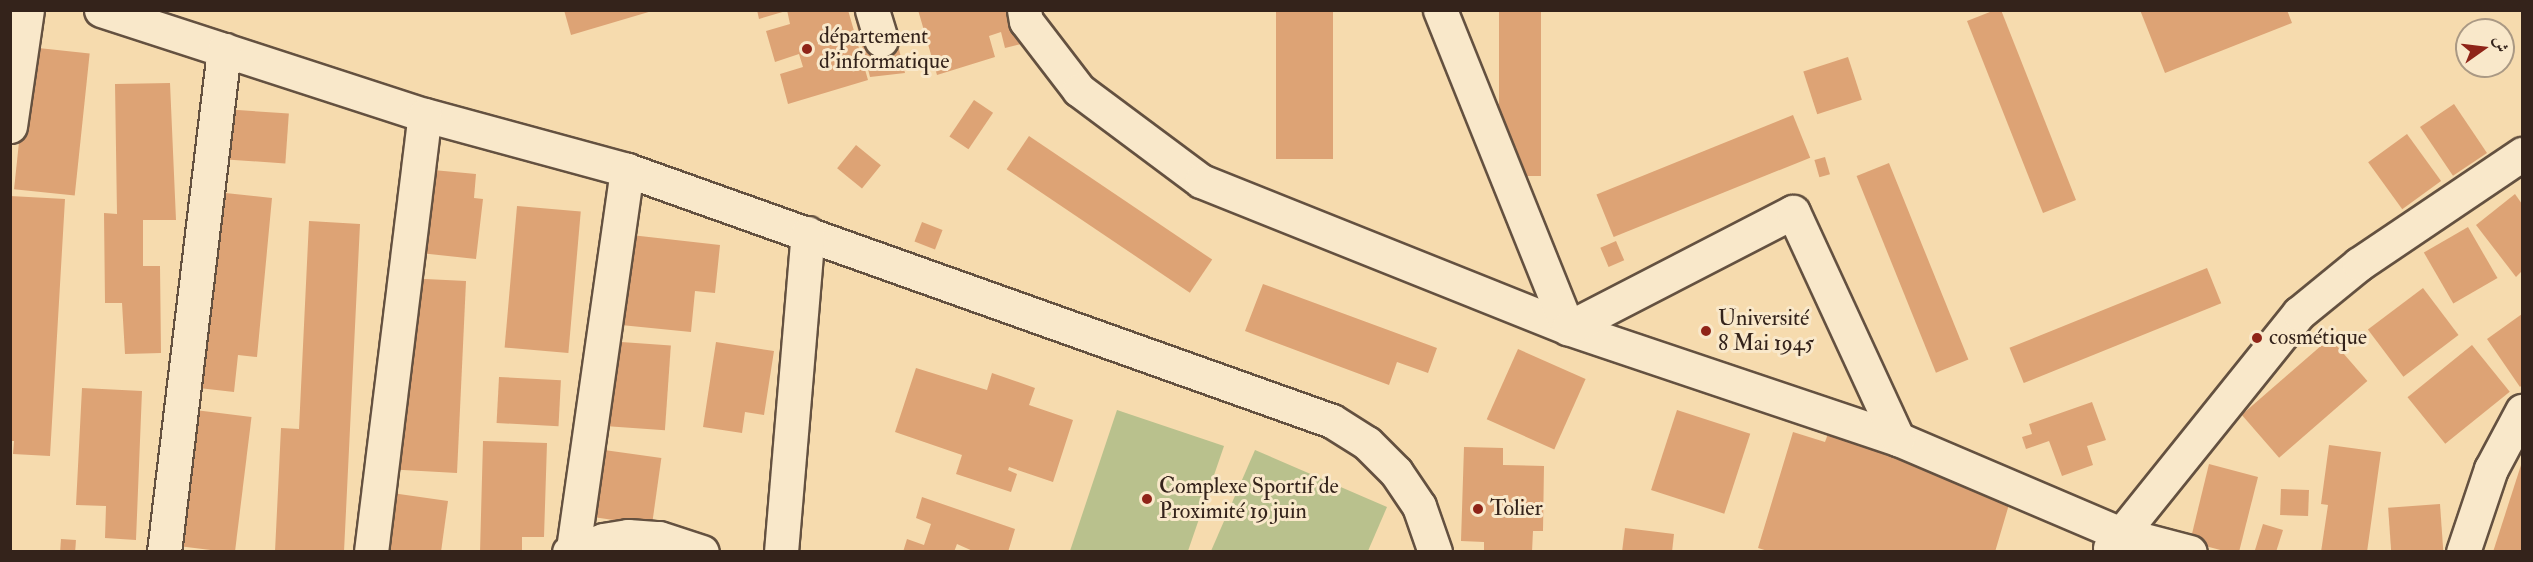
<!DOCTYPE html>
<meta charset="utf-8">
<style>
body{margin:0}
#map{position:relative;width:2533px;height:562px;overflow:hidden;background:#f6dbae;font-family:"IM FELL Double Pica",Amiri,serif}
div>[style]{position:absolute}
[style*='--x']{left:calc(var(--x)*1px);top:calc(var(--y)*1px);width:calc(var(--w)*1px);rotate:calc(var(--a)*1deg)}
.green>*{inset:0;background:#b9c18d}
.building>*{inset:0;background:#dda375;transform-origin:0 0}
.roads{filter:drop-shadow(2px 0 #645140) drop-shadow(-2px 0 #645140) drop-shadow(0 2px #645140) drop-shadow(0 -2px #645140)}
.minor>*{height:33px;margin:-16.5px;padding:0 16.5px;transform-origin:16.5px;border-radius:16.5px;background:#f9e8ca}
.dots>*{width:16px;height:16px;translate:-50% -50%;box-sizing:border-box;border:3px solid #f9e8ca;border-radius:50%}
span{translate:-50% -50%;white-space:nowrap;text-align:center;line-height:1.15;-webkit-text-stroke:6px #f9e8ca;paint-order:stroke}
.poi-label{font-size:22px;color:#34231b}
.left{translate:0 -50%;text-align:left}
.frame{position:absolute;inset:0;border:12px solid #34231b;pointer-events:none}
.north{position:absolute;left:2455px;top:18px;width:60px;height:60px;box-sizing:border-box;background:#f9e8ca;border:2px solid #aa9984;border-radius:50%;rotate:76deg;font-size:16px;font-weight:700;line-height:24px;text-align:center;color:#34231b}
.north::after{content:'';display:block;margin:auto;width:21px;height:27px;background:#8f2418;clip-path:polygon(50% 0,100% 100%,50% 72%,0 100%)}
</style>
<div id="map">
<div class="green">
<div style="clip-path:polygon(1117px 410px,1224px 446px,1188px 551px,1070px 551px)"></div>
<div style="clip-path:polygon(1255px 450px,1387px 507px,1368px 551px,1211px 551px)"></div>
</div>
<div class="building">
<div style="clip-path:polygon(564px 10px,652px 10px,652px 11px,571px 35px)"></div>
<div style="clip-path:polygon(757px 10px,786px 10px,786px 11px,759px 19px)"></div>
<div style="clip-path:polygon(787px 10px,848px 10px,868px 80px,788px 104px,780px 74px,803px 67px,799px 54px,775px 62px,766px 31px,790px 24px)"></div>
<div style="clip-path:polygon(853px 10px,889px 10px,905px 73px,870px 77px)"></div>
<div style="clip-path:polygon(918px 10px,1011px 10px,1021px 44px,1005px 48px,1001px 32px,989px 36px,995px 57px,937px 75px)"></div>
<div style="left:1276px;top:10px;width:57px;height:149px"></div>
<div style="left:1499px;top:10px;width:42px;height:166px"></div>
<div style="clip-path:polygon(1995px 10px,2001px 10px,2076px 200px,2043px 213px,1967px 21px)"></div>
<div style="clip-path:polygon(2140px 10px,2287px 10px,2292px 23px,2165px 73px)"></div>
<div style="left:29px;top:47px;width:61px;height:143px;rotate:6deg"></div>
<div style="left:1848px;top:57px;width:45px;height:47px;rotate:72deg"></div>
<div style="clip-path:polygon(170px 83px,176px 220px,143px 220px,143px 266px,160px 266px,161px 353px,125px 354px,122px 303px,105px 303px,104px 213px,117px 214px,115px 84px)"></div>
<div style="left:974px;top:100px;width:23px;height:44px;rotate:34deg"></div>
<div style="left:2454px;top:104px;width:59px;height:41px;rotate:56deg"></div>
<div style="left:223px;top:109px;width:66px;height:50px;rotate:4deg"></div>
<div style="left:1793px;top:115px;width:46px;height:212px;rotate:68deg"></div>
<div style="left:2407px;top:134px;width:58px;height:48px;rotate:54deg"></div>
<div style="left:1029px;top:136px;width:221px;height:40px;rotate:34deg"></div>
<div style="left:856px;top:145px;width:32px;height:30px;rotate:39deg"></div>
<div style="left:1825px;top:157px;width:18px;height:11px;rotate:74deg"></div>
<div style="left:1889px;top:163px;width:212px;height:35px;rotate:68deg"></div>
<div style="clip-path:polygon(433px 170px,476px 174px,474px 198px,483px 199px,476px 259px,420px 253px)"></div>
<div style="clip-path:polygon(216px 192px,272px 198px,257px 357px,238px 355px,234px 392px,190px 387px)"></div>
<div style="clip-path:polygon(2515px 194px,2522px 204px,2522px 271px,2516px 277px,2476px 225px)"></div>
<div style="clip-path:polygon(10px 196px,65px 199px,50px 456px,13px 454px,14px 441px,10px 441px)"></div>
<div style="left:517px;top:206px;width:64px;height:142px;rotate:5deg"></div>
<div style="clip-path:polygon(309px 221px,360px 224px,344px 552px,275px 552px,281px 428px,299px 429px)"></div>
<div style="left:922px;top:222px;width:22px;height:21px;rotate:21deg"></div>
<div style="left:2468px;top:227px;width:59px;height:51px;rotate:60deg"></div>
<div style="clip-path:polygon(631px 235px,720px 245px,715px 293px,695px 291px,691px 332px,621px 325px)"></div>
<div style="left:1616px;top:241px;width:21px;height:17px;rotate:67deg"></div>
<div style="left:2207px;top:268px;width:38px;height:213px;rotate:68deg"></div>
<div style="clip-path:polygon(405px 278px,466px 281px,457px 473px,385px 469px)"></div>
<div style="clip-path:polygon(1263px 284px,1437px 348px,1428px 373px,1397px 362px,1389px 385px,1245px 331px)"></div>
<div style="left:2423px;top:288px;width:59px;height:69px;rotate:53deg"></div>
<div style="clip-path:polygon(2522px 314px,2522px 385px,2520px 387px,2487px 339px)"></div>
<div style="left:2330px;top:338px;width:57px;height:117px;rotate:49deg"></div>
<div style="left:607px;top:341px;width:64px;height:85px;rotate:4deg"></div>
<div style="clip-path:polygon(716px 342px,774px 351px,764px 415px,745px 412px,742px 433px,703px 427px)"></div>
<div style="left:2472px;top:345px;width:60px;height:83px;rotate:51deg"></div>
<div style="left:1518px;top:349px;width:74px;height:77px;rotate:24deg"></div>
<div style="clip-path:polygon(916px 368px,987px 390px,992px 373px,1035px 388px,1029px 405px,1073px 420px,1053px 482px,1009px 467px,1008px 470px,1017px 474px,1011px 492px,956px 474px,962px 455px,895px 432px)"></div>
<div style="left:499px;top:377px;width:62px;height:46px;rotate:3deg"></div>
<div style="clip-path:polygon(82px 388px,142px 391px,136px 540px,105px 538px,106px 506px,76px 505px)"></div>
<div style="clip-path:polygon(2092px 402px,2106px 440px,2087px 446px,2093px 465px,2062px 476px,2049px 441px,2026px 449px,2022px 437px,2032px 434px,2029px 424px)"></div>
<div style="left:187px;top:409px;width:65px;height:137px;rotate:7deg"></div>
<div style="left:1677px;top:410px;width:77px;height:84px;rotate:18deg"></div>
<div style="clip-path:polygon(1829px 431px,1977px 477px,1973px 490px,2010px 501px,1995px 552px,1771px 552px,1758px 548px,1793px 432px,1825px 442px)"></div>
<div style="clip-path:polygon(483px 441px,547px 443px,544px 537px,522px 537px,522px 552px,480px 552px)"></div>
<div style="clip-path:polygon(2329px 445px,2381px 452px,2367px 552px,2321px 552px,2328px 505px,2321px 504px)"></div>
<div style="clip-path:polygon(1464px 447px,1503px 448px,1503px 465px,1544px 466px,1543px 531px,1533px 531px,1532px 552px,1484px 552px,1484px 542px,1461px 541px)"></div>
<div style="left:597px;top:449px;width:65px;height:68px;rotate:8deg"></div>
<div style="clip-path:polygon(2522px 462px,2522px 552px,2493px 552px)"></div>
<div style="clip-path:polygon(2209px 464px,2258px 477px,2239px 552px,2228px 552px,2190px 542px)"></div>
<div style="left:2281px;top:489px;width:28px;height:26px;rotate:2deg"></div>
<div style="clip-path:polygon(385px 492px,448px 501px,441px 552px,377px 552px)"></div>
<div style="clip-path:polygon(922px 497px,1015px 529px,1008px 552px,975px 552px,957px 544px,954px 552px,903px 552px,907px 539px,924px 545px,931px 524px,916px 518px)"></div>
<div style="left:2440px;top:504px;width:48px;height:52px;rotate:86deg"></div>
<div style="clip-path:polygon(2263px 524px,2283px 530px,2276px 552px,2255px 550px)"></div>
<div style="clip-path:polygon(1625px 528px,1674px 534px,1672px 552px,1622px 552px)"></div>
<div style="left:61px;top:539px;width:15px;height:13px;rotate:4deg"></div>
</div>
<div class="roads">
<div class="minor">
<div style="--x:101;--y:10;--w:341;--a:18"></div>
<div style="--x:425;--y:115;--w:209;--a:15.2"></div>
<div style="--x:627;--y:170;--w:748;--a:19.6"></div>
<div style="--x:1332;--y:421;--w:41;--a:32.2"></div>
<div style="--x:1367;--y:443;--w:41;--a:45"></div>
<div style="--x:1396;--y:472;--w:41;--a:55.9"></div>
<div style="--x:1419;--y:506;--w:49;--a:70.8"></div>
<div style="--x:872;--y:10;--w:31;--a:73"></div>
<div style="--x:1024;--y:10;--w:11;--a:80"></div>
<div style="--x:1026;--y:21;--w:87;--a:52.5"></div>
<div style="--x:1079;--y:90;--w:152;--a:36.7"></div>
<div style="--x:1201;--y:181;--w:395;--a:21.8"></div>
<div style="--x:1568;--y:328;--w:348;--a:18.6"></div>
<div style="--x:1898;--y:439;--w:242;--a:23.1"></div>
<div style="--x:2121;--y:534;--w:71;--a:14.6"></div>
<div style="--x:1440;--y:10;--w:343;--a:68.1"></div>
<div style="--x:1568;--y:328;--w:253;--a:-27.3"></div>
<div style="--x:1793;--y:212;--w:250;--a:65.2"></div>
<div style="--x:10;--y:126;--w:117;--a:-81.7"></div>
<div style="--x:2110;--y:548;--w:302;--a:-51.2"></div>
<div style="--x:2299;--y:313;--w:77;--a:-39.2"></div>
<div style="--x:2359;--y:264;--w:197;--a:-34"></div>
<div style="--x:573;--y:549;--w:383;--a:-81.9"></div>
<div style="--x:164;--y:552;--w:506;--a:-83.18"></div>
<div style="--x:371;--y:552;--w:440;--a:-83"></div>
<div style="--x:569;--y:552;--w:36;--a:-19"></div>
<div style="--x:603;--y:540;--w:25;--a:-9"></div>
<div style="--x:628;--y:536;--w:31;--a:4"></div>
<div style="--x:659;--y:538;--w:45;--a:18"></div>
<div style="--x:781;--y:552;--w:320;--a:-85.2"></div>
<div style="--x:2463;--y:552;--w:88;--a:-71.4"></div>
<div style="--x:2491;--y:469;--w:66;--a:-61.9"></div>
</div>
</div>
<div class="dots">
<div style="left:807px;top:49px;background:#8f2418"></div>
<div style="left:1706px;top:331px;background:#8f2418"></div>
<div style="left:2257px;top:338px;background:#8f2418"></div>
<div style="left:1147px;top:499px;background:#8f2418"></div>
<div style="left:1478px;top:509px;background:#8f2418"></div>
</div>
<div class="poi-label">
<span class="left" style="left:819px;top:49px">département<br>d'informatique</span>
<span class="left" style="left:1718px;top:331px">Université<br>8 Mai 1945</span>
<span class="left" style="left:2269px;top:338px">cosmétique</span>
<span class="left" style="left:1159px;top:499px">Complexe Sportif de<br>Proximité 19 juin</span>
<span class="left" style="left:1490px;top:509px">Tolier</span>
</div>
<div class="frame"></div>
<div class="north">ش</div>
</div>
